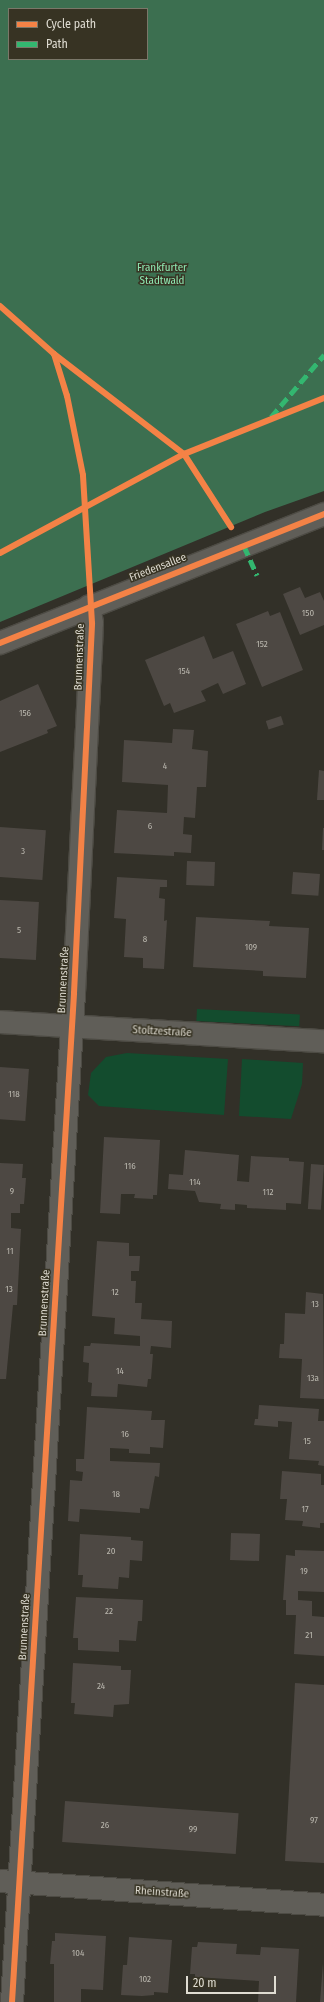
<!DOCTYPE html>
<meta charset="utf-8">
<style>
body{margin:0}
#map{position:relative;width:324px;height:2002px;overflow:hidden;background:#323028;font-family:"Fira Sans Condensed",sans-serif}
div>[style]{position:absolute}
[style*='--x']{left:calc(var(--x)*1px);top:calc(var(--y)*1px);width:calc(var(--w)*1px);rotate:calc(var(--a)*1deg)}
.green>*{inset:0;background:#134c2e;transform-origin:0 0}
.forest>*{inset:0;background:#3c6f50}
.building>*{inset:0;background:#4d4843;transform-origin:0 0}
.roads{filter:drop-shadow(1px 0 #4d4b44) drop-shadow(-1px 0 #4d4b44) drop-shadow(0 1px #4d4b44) drop-shadow(0 -1px #4d4b44)}
.minor>*{height:22px;margin:-11px;padding:0 11px;transform-origin:11px;border-radius:11px;background:#605e58}
.quiet>*{height:5px;margin-top:-2.5px;transform-origin:0;background:repeating-linear-gradient(90deg,#33b770 0 10px,transparent 0 15px)}
.cycleway>*{height:6px;margin:-3px;padding:0 3px;transform-origin:3px;border-radius:3px;background:#f48246}
span{translate:-50% -50%;white-space:nowrap;text-align:center;line-height:1.15;-webkit-text-stroke:3px #373323;paint-order:stroke}
.number-label{font-size:9px;color:#bab7ae}
.number-label span{-webkit-text-stroke-width:0}
.park-label{font-size:11px;color:#8ee7b1}
.street-label{font-size:11px;color:#dfdcd2}
.legend{position:absolute;left:8px;top:8px;width:140px;height:52px;box-sizing:border-box;background:#373323;border:1px solid #7a7769;margin:0;padding:5px 7px;list-style:none;font-size:12px;color:#dfdcd2}
.legend li{display:flex;align-items:center;gap:8px;height:20px}
.legend b{width:20px;border:1px solid #7a7769}
.scale{position:absolute;left:186px;top:1976px;width:90px;height:18px;box-sizing:border-box;border:2px solid #dfdcd2;border-top:0;padding-left:5px;font-size:12px;line-height:14px;white-space:nowrap;color:#dfdcd2;-webkit-text-stroke:3px #373323;paint-order:stroke}
</style>
<div id="map">
<div class="green">
<div style="left:197px;top:1009px;width:103px;height:12px;rotate:3deg"></div>
<div style="clip-path:polygon(127px 1053px,228px 1059px,224px 1115px,99px 1106px,88px 1095px,91px 1073px,106px 1057px)"></div>
<div style="clip-path:polygon(242px 1059px,303px 1063px,302px 1084px,291px 1119px,239px 1116px)"></div>
</div>
<div class="forest">
<div style="clip-path:polygon(evenodd,0 0,324px 0,324px 491px,265px 512px,0 622px,0 0,9px 9px,147px 9px,147px 59px,9px 59px,9px 9px)"></div>
</div>
<div class="building">
<div style="clip-path:polygon(300px 587px,305px 598px,320px 592px,324px 601px,324px 625px,300px 635px,283px 594px)"></div>
<div style="clip-path:polygon(268px 611px,270px 616px,280px 612px,303px 670px,262px 687px,236px 624px)"></div>
<div style="clip-path:polygon(204px 636px,213px 659px,233px 651px,246px 684px,223px 694px,218px 683px,201px 691px,206px 701px,174px 713px,170px 703px,164px 706px,145px 660px)"></div>
<div style="clip-path:polygon(38px 684px,57px 726px,47px 730px,48px 733px,0 752px,0 701px)"></div>
<div style="left:281px;top:716px;width:9px;height:16px;rotate:72deg"></div>
<div style="clip-path:polygon(173px 729px,194px 730px,192px 749px,208px 751px,206px 787px,197px 787px,195px 818px,184px 817px,183px 834px,192px 835px,191px 853px,174px 852px,174px 856px,114px 853px,117px 810px,167px 813px,168px 785px,122px 782px,124px 740px,172px 743px)"></div>
<div style="clip-path:polygon(319px 770px,324px 771px,324px 800px,317px 800px)"></div>
<div style="left:0;top:827px;width:46px;height:50px;rotate:4deg"></div>
<div style="clip-path:polygon(323px 828px,324px 828px,324px 850px,322px 850px)"></div>
<div style="left:187px;top:861px;width:28px;height:24px;rotate:2deg"></div>
<div style="left:293px;top:872px;width:27px;height:22px;rotate:4deg"></div>
<div style="clip-path:polygon(117px 877px,167px 880px,167px 887px,160px 887px,159px 898px,165px 899px,164px 921px,167px 920px,164px 969px,143px 968px,143px 958px,124px 957px,126px 919px,114px 918px)"></div>
<div style="left:0;top:900px;width:39px;height:58px;rotate:3deg"></div>
<div style="clip-path:polygon(196px 917px,270px 921px,269px 926px,309px 928px,306px 978px,263px 976px,263px 971px,193px 967px)"></div>
<div style="left:0;top:1067px;width:29px;height:52px;rotate:4deg"></div>
<div style="clip-path:polygon(104px 1137px,160px 1140px,157px 1195px,153px 1195px,153px 1199px,134px 1198px,135px 1194px,121px 1194px,120px 1214px,100px 1213px)"></div>
<div style="clip-path:polygon(185px 1150px,239px 1155px,237px 1181px,249px 1182px,251px 1156px,289px 1158px,289px 1161px,304px 1162px,301px 1204px,286px 1203px,286px 1210px,247px 1208px,247px 1205px,235px 1204px,235px 1210px,220px 1209px,221px 1204px,199px 1202px,195px 1191px,168px 1189px,169px 1174px,183px 1175px)"></div>
<div style="clip-path:polygon(0 1163px,23px 1164px,22px 1178px,26px 1178px,24px 1204px,20px 1204px,20px 1213px,11px 1213px,11px 1228px,21px 1229px,17px 1305px,13px 1305px,6px 1379px,0 1379px)"></div>
<div style="left:311px;top:1164px;width:13px;height:45px;rotate:4deg"></div>
<div style="clip-path:polygon(97px 1241px,129px 1243px,129px 1256px,140px 1256px,139px 1271px,131px 1271px,131px 1281px,136px 1281px,135px 1303px,142px 1303px,141px 1319px,172px 1321px,171px 1348px,151px 1346px,150px 1354px,153px 1354px,151px 1379px,148px 1379px,147px 1387px,118px 1384px,117px 1397px,91px 1396px,92px 1383px,88px 1382px,89px 1363px,83px 1362px,84px 1346px,90px 1346px,91px 1343px,140px 1346px,140px 1336px,114px 1334px,115px 1318px,92px 1316px)"></div>
<div style="clip-path:polygon(323px 1290px,324px 1399px,300px 1398px,302px 1359px,279px 1358px,280px 1344px,284px 1344px,285px 1313px,305px 1314px,306px 1292px,323px 1294px)"></div>
<div style="clip-path:polygon(259px 1405px,319px 1409px,318px 1421px,324px 1421px,324px 1466px,318px 1465px,319px 1461px,289px 1459px,292px 1422px,278px 1421px,278px 1427px,254px 1425px,255px 1419px,258px 1419px)"></div>
<div style="clip-path:polygon(87px 1407px,152px 1411px,151px 1420px,165px 1420px,163px 1448px,150px 1447px,150px 1454px,129px 1453px,129px 1449px,110px 1448px,110px 1461px,160px 1463px,159px 1477px,155px 1476px,149px 1509px,140px 1508px,140px 1513px,80px 1509px,79px 1522px,68px 1521px,70px 1480px,82px 1481px,83px 1472px,76px 1471px,76px 1459px,84px 1459px)"></div>
<div style="clip-path:polygon(282px 1471px,321px 1474px,321px 1485px,324px 1485px,324px 1523px,320px 1523px,320px 1528px,302px 1526px,303px 1521px,285px 1520px,287px 1499px,280px 1499px)"></div>
<div style="left:231px;top:1533px;width:29px;height:27px;rotate:2deg"></div>
<div style="clip-path:polygon(80px 1534px,131px 1537px,131px 1540px,143px 1541px,142px 1561px,130px 1560px,129px 1578px,119px 1577px,118px 1589px,82px 1587px,83px 1575px,78px 1575px)"></div>
<div style="clip-path:polygon(295px 1550px,324px 1551px,324px 1592px,298px 1591px,298px 1600px,312px 1601px,312px 1616px,324px 1617px,324px 1656px,294px 1654px,296px 1615px,286px 1615px,286px 1600px,283px 1600px,286px 1555px,295px 1556px)"></div>
<div style="clip-path:polygon(76px 1597px,143px 1600px,142px 1621px,138px 1621px,136px 1641px,119px 1640px,119px 1652px,78px 1650px,78px 1638px,73px 1638px)"></div>
<div style="clip-path:polygon(73px 1663px,121px 1666px,121px 1670px,131px 1670px,129px 1704px,114px 1705px,113px 1717px,74px 1714px,75px 1703px,71px 1703px)"></div>
<div style="clip-path:polygon(295px 1683px,324px 1685px,324px 1863px,285px 1861px)"></div>
<div style="left:65px;top:1801px;width:174px;height:41px;rotate:4deg"></div>
<div style="clip-path:polygon(55px 1933px,106px 1936px,103px 1990px,81px 1989px,81px 2002px,54px 2002px,54px 1964px,50px 1964px,52px 1941px,55px 1941px)"></div>
<div style="clip-path:polygon(129px 1937px,172px 1940px,168px 1993px,154px 1992px,154px 1995px,142px 1996px,121px 1995px,123px 1965px,127px 1965px)"></div>
<div style="clip-path:polygon(198px 1942px,237px 1944px,236px 1954px,260px 1955px,261px 1947px,299px 1949px,296px 2002px,258px 2002px,259px 1981px,195px 1977px,195px 1974px,190px 1974px,192px 1947px,197px 1947px)"></div>
<div style="clip-path:polygon(323px 1963px,324px 2002px,320px 2002px)"></div>
</div>
<div class="roads">
<div class="minor">
<div style="--x:0;--y:643;--w:349;--a:-21.7"></div>
<div style="--x:0;--y:1022;--w:325;--a:3.4"></div>
<div style="--x:0;--y:1881;--w:325;--a:4.2"></div>
<div style="--x:12;--y:2002;--w:1011;--a:-86.48"></div>
<div style="--x:74;--y:993;--w:346;--a:-87.2"></div>
<div style="--x:91;--y:647;--w:24;--a:-88"></div>
<div style="--x:92;--y:623;--w:17;--a:-100"></div>
</div>
</div>
<div class="quiet">
<div style="--x:271;--y:417;--w:82;--a:-49.5"></div>
<div style="--x:244;--y:546;--w:32;--a:66"></div>
</div>
<div class="cycleway">
<div style="--x:0;--y:306;--w:72;--a:41.6"></div>
<div style="--x:54;--y:354;--w:164;--a:37.6"></div>
<div style="--x:184;--y:454;--w:87;--a:57.2"></div>
<div style="--x:0;--y:553;--w:209;--a:-28.3"></div>
<div style="--x:184;--y:454;--w:151;--a:-21.8"></div>
<div style="--x:0;--y:643;--w:349;--a:-21.7"></div>
<div style="--x:12;--y:2002;--w:1011;--a:-86.48"></div>
<div style="--x:74;--y:993;--w:370;--a:-87.2"></div>
<div style="--x:92;--y:623;--w:148;--a:-93.5"></div>
<div style="--x:83;--y:475;--w:81;--a:-101.4"></div>
<div style="--x:67;--y:396;--w:44;--a:-107.2"></div>
</div>
<div class="number-label">
<span style="left:308px;top:613px">150</span>
<span style="left:262px;top:644px">152</span>
<span style="left:184px;top:671px">154</span>
<span style="left:25px;top:713px">156</span>
<span style="left:165px;top:766px">4</span>
<span style="left:150px;top:826px">6</span>
<span style="left:23px;top:851px">3</span>
<span style="left:19px;top:930px">5</span>
<span style="left:145px;top:939px">8</span>
<span style="left:251px;top:947px">109</span>
<span style="left:14px;top:1094px">118</span>
<span style="left:130px;top:1166px">116</span>
<span style="left:195px;top:1182px">114</span>
<span style="left:12px;top:1191px">9</span>
<span style="left:268px;top:1192px">112</span>
<span style="left:10px;top:1251px">11</span>
<span style="left:9px;top:1289px">13</span>
<span style="left:115px;top:1292px">12</span>
<span style="left:315px;top:1304px">13</span>
<span style="left:120px;top:1371px">14</span>
<span style="left:313px;top:1378px">13a</span>
<span style="left:125px;top:1434px">16</span>
<span style="left:307px;top:1441px">15</span>
<span style="left:116px;top:1494px">18</span>
<span style="left:305px;top:1509px">17</span>
<span style="left:111px;top:1551px">20</span>
<span style="left:304px;top:1571px">19</span>
<span style="left:109px;top:1611px">22</span>
<span style="left:309px;top:1635px">21</span>
<span style="left:101px;top:1686px">24</span>
<span style="left:314px;top:1820px">97</span>
<span style="left:105px;top:1825px">26</span>
<span style="left:193px;top:1829px">99</span>
<span style="left:78px;top:1953px">104</span>
<span style="left:145px;top:1979px">102</span>
</div>
<div class="park-label">
<span style="left:162px;top:275px">Frankfurter<br>Stadtwald</span>
</div>
<div class="street-label">
<span style="left:158px;top:568px;rotate:-21deg">Friedensallee</span>
<span style="left:80px;top:657px;rotate:-88deg">Brunnenstraße</span>
<span style="left:64px;top:980px;rotate:-87deg">Brunnenstraße</span>
<span style="left:162px;top:1032px;rotate:3deg">Stoltzestraße</span>
<span style="left:45px;top:1303px;rotate:-87deg">Brunnenstraße</span>
<span style="left:25px;top:1627px;rotate:-87deg">Brunnenstraße</span>
<span style="left:162px;top:1893px;rotate:4deg">Rheinstraße</span>
</div>
<ul class="legend">
<li><b style="height:5px;background:#f48246"></b>Cycle path</li>
<li><b style="height:5px;background:#33b770"></b>Path</li>
</ul>
<div class="scale">20 m</div>
</div>
